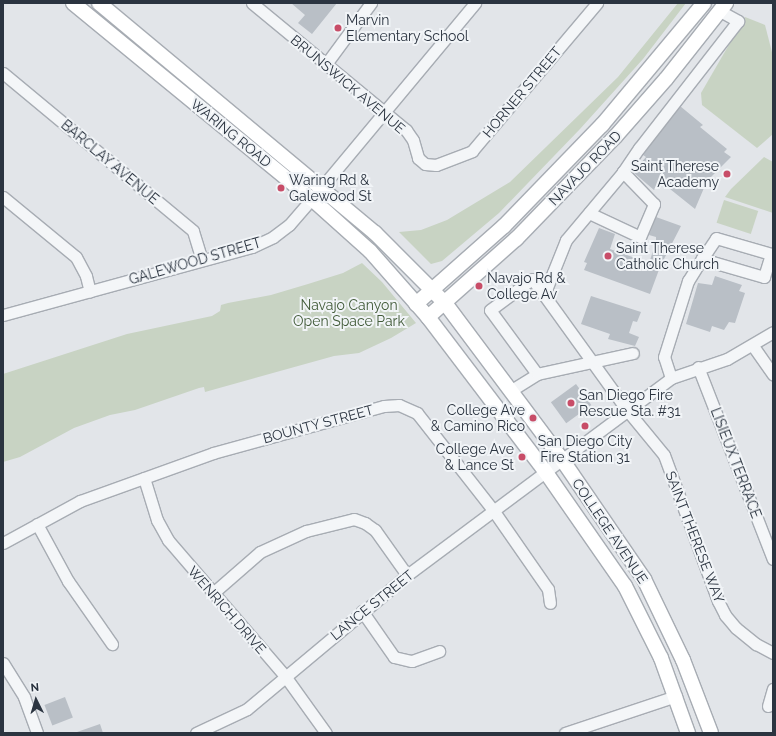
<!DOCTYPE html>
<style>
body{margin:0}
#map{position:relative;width:776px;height:736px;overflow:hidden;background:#e2e5e9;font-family:Raleway,sans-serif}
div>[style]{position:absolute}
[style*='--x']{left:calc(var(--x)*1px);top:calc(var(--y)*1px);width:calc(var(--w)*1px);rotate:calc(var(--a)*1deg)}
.green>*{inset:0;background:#c8d3c3;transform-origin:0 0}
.building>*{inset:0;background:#b9bfc6;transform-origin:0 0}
.roads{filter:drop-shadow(1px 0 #a7acb3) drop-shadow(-1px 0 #a7acb3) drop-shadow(0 1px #a7acb3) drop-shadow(0 -1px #a7acb3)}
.minor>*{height:11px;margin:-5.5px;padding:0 5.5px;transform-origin:5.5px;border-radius:5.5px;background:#f4f6f8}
.major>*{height:14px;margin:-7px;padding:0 7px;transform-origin:7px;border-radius:7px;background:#fff}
.dots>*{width:11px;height:11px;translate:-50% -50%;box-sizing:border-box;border:2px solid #f1f4f7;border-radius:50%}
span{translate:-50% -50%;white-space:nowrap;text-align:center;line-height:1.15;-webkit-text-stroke:4px #f1f4f7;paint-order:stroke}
.poi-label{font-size:14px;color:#2b3440}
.left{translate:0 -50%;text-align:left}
.right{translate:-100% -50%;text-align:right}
.street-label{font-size:14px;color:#2b3440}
.park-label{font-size:14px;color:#425b39}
.frame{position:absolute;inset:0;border:4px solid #2b3440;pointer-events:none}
.north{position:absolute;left:16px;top:680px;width:40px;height:40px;-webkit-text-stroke:3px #f1f4f7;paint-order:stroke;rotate:355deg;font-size:11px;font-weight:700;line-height:16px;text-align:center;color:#2b3440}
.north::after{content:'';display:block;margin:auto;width:14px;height:18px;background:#2b3440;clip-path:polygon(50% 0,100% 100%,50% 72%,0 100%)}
</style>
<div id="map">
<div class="green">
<div style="clip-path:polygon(678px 3px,686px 3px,643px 59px,580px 129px,499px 213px,442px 261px,431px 264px,399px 232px,421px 230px,447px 220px,510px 182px,618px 77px)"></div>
<div style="clip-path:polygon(745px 17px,765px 25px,773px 56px,773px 134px,757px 148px,702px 105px,701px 93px)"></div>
<div style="clip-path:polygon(764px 157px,773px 162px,773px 213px,725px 197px,731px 189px)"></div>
<div style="left:724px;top:200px;width:36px;height:24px;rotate:18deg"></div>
<div style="clip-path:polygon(362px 263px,382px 282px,416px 323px,391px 338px,359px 353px,334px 356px,205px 392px,204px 387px,199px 388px,135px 410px,110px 415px,74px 428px,20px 457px,3px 462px,3px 374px,127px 334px,212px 316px,220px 311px,221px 305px,228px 303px,271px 295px,308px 284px,343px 273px)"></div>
</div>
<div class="building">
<div style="clip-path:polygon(291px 3px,337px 3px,312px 34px,298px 23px,305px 15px)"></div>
<div style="clip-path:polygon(680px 106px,703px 125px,700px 127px,727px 149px,724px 152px,731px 157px,707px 181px,695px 209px,660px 181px,654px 190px,633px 172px,646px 157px,643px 155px,645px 152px)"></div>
<div style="clip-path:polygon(656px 217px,681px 226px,664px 259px,668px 261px,663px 268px,660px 267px,650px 294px,584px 270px,587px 263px,584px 262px,599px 228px,615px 234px,610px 249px,649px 263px,656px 242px,656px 237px,649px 235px)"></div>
<div style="clip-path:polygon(715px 276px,742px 285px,739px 291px,745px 293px,735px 323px,729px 322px,724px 330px,712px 326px,710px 332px,686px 324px,698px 283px,712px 285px)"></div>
<div style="clip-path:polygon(591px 296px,641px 312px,637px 322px,633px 321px,629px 333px,639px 337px,635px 346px,608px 339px,610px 334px,581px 324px)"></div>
<div style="left:576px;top:384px;width:26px;height:31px;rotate:54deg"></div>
<div style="left:65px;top:697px;width:22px;height:22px;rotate:69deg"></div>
<div style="clip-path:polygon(100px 724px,103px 733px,77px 733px,77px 732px)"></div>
</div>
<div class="roads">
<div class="minor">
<div style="--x:252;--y:3;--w:200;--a:39.5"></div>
<div style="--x:406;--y:130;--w:12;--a:55"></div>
<div style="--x:413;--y:140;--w:19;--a:74"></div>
<div style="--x:418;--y:158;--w:9;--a:41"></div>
<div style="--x:425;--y:164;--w:11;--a:5"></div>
<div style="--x:436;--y:165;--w:39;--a:-21"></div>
<div style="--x:472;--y:151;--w:194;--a:-49.8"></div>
<div style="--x:720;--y:11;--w:21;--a:29"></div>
<div style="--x:738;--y:21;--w:161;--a:127.9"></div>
<div style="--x:639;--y:148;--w:29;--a:124"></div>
<div style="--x:623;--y:172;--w:89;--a:130"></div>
<div style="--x:566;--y:240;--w:59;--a:111.8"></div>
<div style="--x:544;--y:295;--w:142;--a:54.2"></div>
<div style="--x:627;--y:410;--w:58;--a:50.6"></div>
<div style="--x:664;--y:455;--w:156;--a:69.7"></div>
<div style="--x:718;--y:601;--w:16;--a:63"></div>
<div style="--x:725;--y:615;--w:17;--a:50"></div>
<div style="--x:736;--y:628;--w:26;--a:39"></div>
<div style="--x:756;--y:644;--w:19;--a:28"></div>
<div style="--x:326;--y:64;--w:76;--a:-53.6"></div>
<div style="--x:3;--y:73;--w:247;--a:39.7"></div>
<div style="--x:193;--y:231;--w:30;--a:73"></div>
<div style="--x:3;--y:197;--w:94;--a:39.4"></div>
<div style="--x:76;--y:257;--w:21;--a:62"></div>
<div style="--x:86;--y:276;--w:16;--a:76"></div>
<div style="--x:589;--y:213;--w:56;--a:25.2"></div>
<div style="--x:640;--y:237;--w:36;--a:-67"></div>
<div style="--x:654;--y:204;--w:45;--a:-134.1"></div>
<div style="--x:3;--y:315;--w:258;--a:-15.3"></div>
<div style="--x:252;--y:247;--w:23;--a:-25"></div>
<div style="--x:273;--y:237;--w:20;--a:-37"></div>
<div style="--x:289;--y:225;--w:49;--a:-49.1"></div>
<div style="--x:321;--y:188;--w:241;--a:-50.2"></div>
<div style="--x:753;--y:346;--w:35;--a:55"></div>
<div style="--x:698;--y:367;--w:206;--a:68.7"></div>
<div style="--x:537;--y:374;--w:79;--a:-126.3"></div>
<div style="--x:490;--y:310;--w:52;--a:-36.4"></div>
<div style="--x:532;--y:279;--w:20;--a:53"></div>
<div style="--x:671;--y:378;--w:22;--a:-108"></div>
<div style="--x:664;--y:357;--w:80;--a:-72.5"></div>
<div style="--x:688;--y:281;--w:26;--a:-58"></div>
<div style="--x:702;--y:259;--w:25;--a:-56"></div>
<div style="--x:716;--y:238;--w:57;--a:16.2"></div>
<div style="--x:771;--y:254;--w:24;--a:107"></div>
<div style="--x:764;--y:277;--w:65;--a:-163.8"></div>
<div style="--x:510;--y:391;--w:32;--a:-32"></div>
<div style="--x:537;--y:374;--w:98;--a:-12.3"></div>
<div style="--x:144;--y:478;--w:44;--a:72.8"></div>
<div style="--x:157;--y:520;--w:23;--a:61"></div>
<div style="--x:168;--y:540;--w:179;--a:49.3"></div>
<div style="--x:285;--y:676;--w:70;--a:54.3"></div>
<div style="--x:37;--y:524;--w:65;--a:61.5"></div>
<div style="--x:68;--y:581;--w:77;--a:55.1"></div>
<div style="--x:3;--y:543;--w:88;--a:-28.6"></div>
<div style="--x:80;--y:501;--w:141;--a:-19.8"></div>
<div style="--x:213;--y:453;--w:177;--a:-15.4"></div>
<div style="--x:384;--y:406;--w:15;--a:-4"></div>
<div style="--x:399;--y:405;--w:20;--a:24"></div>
<div style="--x:417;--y:413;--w:123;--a:51.9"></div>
<div style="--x:493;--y:510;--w:96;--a:55.2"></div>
<div style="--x:548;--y:589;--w:14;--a:82"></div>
<div style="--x:213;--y:593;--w:62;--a:-41.1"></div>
<div style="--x:260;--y:552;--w:51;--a:-24.5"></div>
<div style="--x:306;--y:531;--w:49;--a:-14"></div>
<div style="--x:354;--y:519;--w:12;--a:20"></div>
<div style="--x:365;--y:523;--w:12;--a:35"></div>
<div style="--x:375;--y:530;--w:55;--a:54.6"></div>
<div style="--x:362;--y:611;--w:56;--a:55.2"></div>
<div style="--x:394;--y:657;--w:18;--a:13"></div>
<div style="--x:412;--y:661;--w:29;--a:-20"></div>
<div style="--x:3;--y:663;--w:40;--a:58"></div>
<div style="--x:24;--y:697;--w:38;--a:70"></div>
<div style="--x:768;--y:706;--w:18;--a:-74"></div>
<div style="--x:196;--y:733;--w:56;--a:-25.2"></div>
<div style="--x:247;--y:709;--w:209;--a:-39.9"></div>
<div style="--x:407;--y:575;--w:329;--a:-36.7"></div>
<div style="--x:671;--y:378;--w:59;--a:-18.7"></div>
<div style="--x:727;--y:359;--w:53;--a:-30.4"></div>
<div style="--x:565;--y:733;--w:117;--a:-18.4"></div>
</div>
<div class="major">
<div style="--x:73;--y:3;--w:309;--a:39.4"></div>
<div style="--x:312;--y:199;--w:78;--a:41.9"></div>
<div style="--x:370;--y:251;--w:88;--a:48.7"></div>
<div style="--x:428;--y:317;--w:193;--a:52.8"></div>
<div style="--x:545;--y:471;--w:140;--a:55.2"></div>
<div style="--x:625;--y:586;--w:80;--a:63.4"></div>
<div style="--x:661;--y:658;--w:80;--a:70.2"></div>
<div style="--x:99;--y:3;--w:359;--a:39.8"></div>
<div style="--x:375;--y:233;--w:99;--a:45"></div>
<div style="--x:445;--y:303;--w:194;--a:53.2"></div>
<div style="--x:561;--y:458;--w:147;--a:55.6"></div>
<div style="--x:644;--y:579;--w:90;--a:64.3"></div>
<div style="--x:683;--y:660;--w:78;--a:69"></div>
<div style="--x:416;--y:304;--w:118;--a:-41.6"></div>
<div style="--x:504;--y:226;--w:141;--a:-45.9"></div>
<div style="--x:602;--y:125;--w:159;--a:-50.1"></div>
<div style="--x:428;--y:317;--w:118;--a:-41.6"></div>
<div style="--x:516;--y:239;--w:142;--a:-45.9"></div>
<div style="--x:615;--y:137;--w:77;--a:-48.7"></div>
<div style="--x:666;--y:79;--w:97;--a:-51.7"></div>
</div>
</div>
<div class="dots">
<div style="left:338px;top:28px;background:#c84d68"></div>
<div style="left:727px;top:174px;background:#c84d68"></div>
<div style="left:281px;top:188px;background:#c84d68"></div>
<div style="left:608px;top:256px;background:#c84d68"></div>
<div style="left:479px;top:286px;background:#c84d68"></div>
<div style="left:571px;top:403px;background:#c84d68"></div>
<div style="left:533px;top:418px;background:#c84d68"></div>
<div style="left:585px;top:426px;background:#c84d68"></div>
<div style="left:522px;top:457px;background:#c84d68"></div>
</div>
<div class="poi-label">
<span class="left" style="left:346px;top:28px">Marvin<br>Elementary School</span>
<span class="right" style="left:719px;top:174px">Saint Therese<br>Academy</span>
<span class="left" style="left:289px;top:188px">Waring Rd &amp;<br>Galewood St</span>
<span class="left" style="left:616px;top:256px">Saint Therese<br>Catholic Church</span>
<span class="left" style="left:487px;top:286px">Navajo Rd &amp;<br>College Av</span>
<span class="left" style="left:579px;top:403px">San Diego Fire<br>Rescue Sta. #31</span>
<span class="right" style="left:525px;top:418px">College Ave<br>&amp; Camino Rico</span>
<span style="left:585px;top:449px">San Diego City<br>Fire Station 31</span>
<span class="right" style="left:514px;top:457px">College Ave<br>&amp; Lance St</span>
</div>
<div class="street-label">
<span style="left:348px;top:84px;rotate:40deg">BRUNSWICK AVENUE</span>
<span style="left:522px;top:92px;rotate:-50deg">HORNER STREET</span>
<span style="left:231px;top:133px;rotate:39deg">WARING ROAD</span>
<span style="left:110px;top:162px;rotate:40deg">BARCLAY AVENUE</span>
<span style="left:585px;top:168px;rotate:-46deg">NAVAJO ROAD</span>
<span style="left:195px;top:261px;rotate:-16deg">GALEWOOD STREET</span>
<span style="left:318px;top:424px;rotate:-15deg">BOUNTY STREET</span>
<span style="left:736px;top:463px;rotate:69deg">LISIEUX TERRACE</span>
<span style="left:610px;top:531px;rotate:56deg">COLLEGE AVENUE</span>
<span style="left:695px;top:537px;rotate:69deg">SAINT THERESE WAY</span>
<span style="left:372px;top:605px;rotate:-39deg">LANCE STREET</span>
<span style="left:227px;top:610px;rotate:49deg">WENRICH DRIVE</span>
</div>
<div class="park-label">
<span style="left:349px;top:313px">Navajo Canyon<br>Open Space Park</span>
</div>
<div class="frame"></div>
<div class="north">N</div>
</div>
